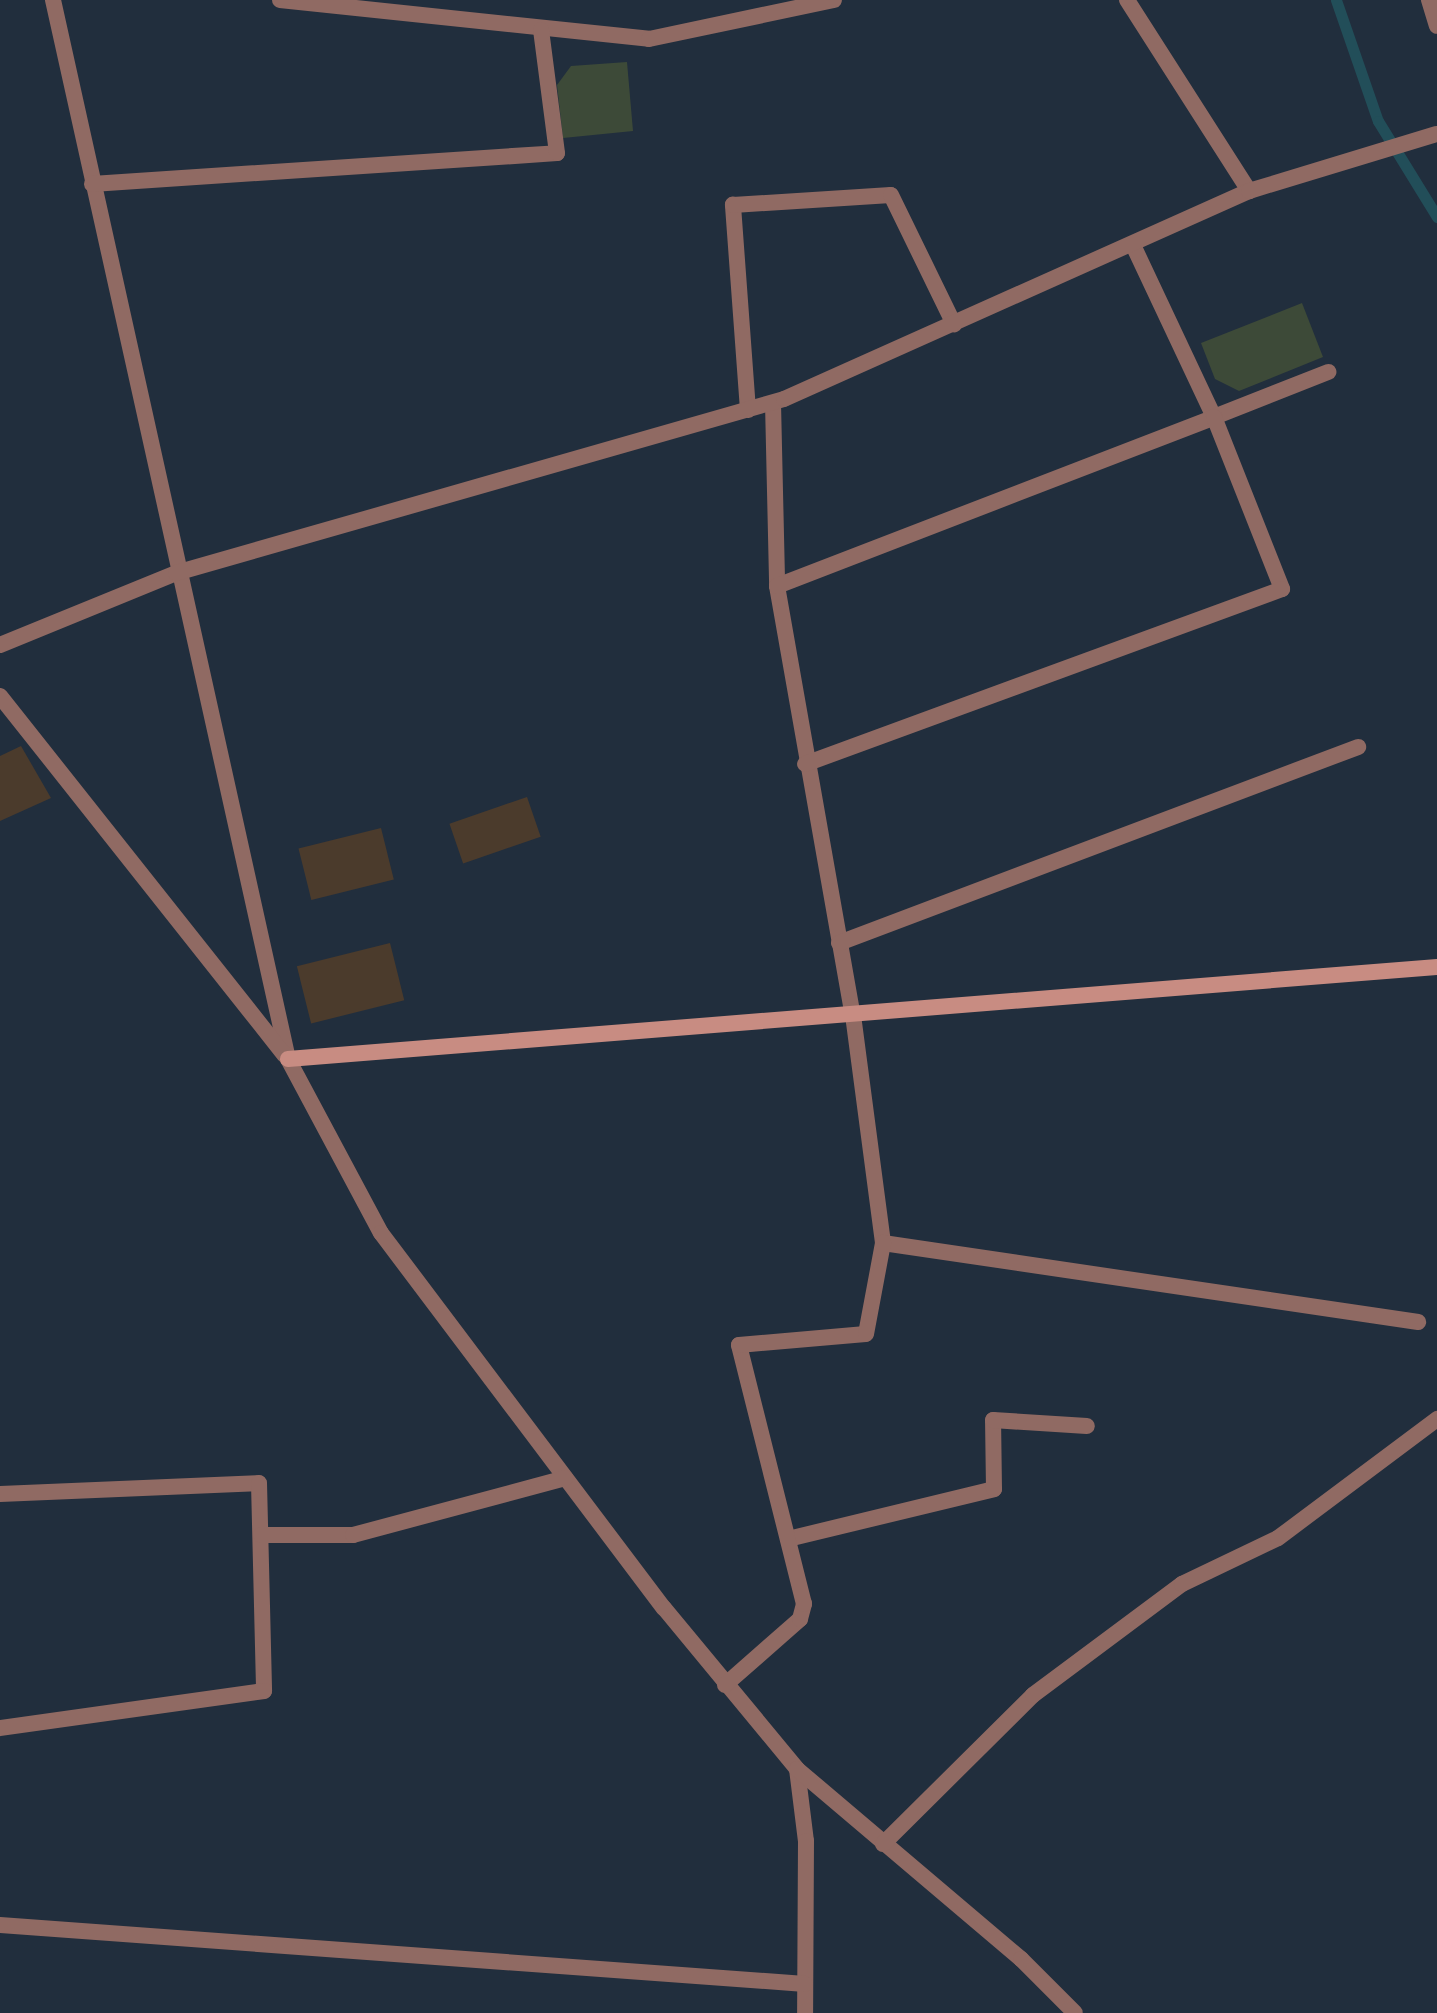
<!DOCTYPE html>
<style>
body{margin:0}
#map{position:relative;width:1437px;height:2013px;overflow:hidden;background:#212e3d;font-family:Poppins,sans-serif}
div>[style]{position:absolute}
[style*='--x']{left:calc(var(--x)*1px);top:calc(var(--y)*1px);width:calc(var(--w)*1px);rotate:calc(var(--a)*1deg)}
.green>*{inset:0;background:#3d4a38}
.stream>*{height:11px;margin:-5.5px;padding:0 5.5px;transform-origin:5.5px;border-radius:5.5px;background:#224e59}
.building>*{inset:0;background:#4b3b2c;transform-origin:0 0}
.street>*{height:16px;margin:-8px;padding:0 8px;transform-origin:8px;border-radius:8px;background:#906a63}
.secondary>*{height:16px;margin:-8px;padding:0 8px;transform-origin:8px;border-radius:8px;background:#c88c82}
span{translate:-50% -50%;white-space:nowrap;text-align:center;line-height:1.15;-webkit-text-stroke:6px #212e3d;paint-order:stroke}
</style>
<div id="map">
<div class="green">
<div style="clip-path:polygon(627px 62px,633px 131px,563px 138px,557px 85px,571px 66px)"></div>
<div style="clip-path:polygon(1302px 303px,1323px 357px,1239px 391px,1215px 379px,1201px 343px)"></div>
</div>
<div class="stream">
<div style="--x:1336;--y:0;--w:128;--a:70.9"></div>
<div style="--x:1378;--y:121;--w:113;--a:58.4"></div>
</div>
<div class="building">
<div style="clip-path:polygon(21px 746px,51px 798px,0 821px,0 756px)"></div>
<div style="left:527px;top:797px;width:42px;height:82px;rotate:71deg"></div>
<div style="left:381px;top:828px;width:53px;height:85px;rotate:76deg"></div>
<div style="left:390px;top:943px;width:59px;height:96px;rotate:76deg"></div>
</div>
<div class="street">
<div style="--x:53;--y:0;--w:1085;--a:77.49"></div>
<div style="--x:288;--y:1059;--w:197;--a:61.9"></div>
<div style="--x:381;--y:1233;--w:470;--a:53"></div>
<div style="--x:664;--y:1608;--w:209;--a:50.4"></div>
<div style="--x:797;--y:1769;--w:73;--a:82.9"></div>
<div style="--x:806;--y:1841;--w:172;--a:90.3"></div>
<div style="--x:280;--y:0;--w:371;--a:6"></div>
<div style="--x:649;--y:39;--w:189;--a:-11.9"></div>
<div style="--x:1127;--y:0;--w:227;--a:57.4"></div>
<div style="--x:1429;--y:0;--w:27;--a:73"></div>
<div style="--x:92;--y:184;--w:466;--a:-3.8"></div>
<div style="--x:557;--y:153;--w:124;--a:-97.4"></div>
<div style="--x:1133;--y:245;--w:190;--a:64.8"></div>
<div style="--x:1214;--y:417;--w:123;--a:-21.5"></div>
<div style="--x:773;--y:403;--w:183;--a:88.7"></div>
<div style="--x:777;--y:586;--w:436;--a:80"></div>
<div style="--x:853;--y:1015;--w:230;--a:82.5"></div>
<div style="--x:883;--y:1243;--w:541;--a:8.4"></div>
<div style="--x:748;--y:410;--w:206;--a:-94.2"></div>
<div style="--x:733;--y:205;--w:158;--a:-3.6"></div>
<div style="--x:891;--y:195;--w:144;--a:64"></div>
<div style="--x:777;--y:586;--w:469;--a:-21.1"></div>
<div style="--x:1214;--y:417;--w:185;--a:68.4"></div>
<div style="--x:1282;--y:589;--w:508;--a:159.85"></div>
<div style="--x:0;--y:645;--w:190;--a:-22.2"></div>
<div style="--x:176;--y:573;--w:632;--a:-15.97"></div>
<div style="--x:784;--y:399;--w:509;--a:-24.1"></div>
<div style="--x:1249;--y:191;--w:196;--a:-16.9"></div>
<div style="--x:0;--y:696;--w:458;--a:51.6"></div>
<div style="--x:839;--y:943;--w:555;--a:-20.69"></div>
<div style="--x:0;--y:1494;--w:259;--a:-2.4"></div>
<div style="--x:259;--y:1483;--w:208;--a:88.6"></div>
<div style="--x:264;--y:1691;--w:267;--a:172"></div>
<div style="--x:261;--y:1535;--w:92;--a:0"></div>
<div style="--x:353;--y:1535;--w:220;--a:-15"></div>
<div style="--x:788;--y:1539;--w:212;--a:-13.6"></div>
<div style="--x:994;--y:1489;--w:69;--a:-90.8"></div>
<div style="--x:993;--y:1420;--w:94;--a:3.7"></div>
<div style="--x:725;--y:1685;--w:100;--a:-41.3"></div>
<div style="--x:800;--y:1619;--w:16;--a:-75"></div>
<div style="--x:804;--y:1604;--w:267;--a:-104.1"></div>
<div style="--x:739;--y:1345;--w:127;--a:-5"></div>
<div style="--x:866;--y:1334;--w:93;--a:-79.4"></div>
<div style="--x:797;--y:1769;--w:294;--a:40.3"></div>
<div style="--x:1021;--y:1959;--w:76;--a:45"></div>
<div style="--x:883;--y:1844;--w:211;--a:-44.8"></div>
<div style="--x:1033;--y:1695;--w:186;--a:-36.7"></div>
<div style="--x:1182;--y:1584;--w:106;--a:-25.6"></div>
<div style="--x:1278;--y:1538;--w:199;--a:-36.8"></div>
<div style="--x:0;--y:1925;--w:807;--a:4.19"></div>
</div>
<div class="secondary">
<div style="--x:288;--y:1059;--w:1153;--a:-4.58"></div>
</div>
</div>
